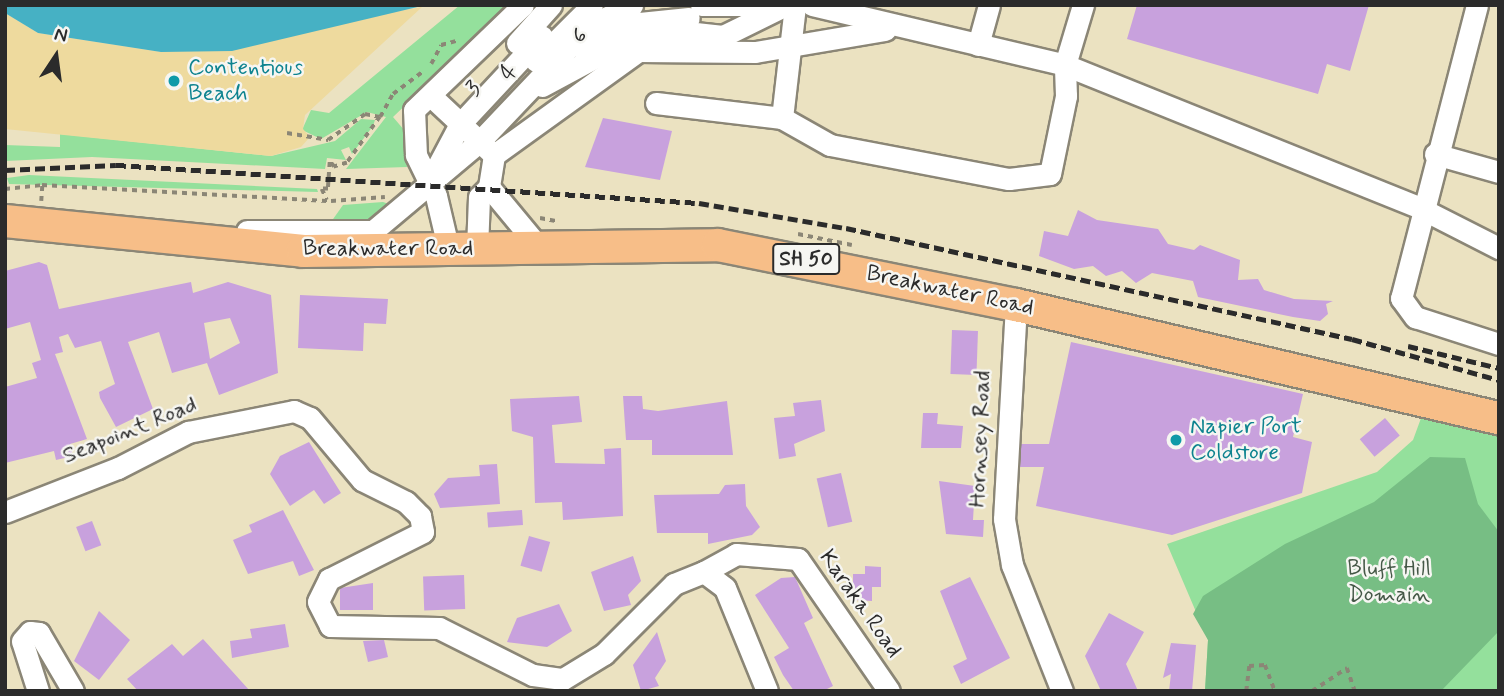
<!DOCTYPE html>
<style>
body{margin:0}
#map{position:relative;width:1504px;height:696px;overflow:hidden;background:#ebe2c1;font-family:Mynerve,sans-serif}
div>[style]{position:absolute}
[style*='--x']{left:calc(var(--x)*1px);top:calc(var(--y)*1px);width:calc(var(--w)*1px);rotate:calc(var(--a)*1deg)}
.green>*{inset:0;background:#94e09c}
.forest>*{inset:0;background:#77be84}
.sand>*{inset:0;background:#eeda9e}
.water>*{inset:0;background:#46b1c4}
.building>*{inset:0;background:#c8a1dd;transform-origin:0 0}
.path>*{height:3.5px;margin-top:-1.75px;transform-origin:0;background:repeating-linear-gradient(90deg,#8b8676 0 5px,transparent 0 10px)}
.roads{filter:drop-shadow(2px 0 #8b8676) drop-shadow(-2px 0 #8b8676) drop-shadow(0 2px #8b8676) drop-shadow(0 -2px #8b8676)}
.minor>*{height:21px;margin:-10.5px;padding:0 10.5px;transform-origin:10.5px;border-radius:10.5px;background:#fff}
.highway>*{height:32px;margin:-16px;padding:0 16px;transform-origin:16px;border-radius:16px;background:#f7be88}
.rail>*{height:5px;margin-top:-2.5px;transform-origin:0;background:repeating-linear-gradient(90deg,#2b2b2b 0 10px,transparent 0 15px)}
.dots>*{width:19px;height:19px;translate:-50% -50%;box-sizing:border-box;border:4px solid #f6f6f2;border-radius:50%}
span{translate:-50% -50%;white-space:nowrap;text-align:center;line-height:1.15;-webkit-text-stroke:5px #f6f6f2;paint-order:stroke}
.shield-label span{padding:2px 5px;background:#f6f6f2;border:2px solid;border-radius:5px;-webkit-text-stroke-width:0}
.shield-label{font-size:21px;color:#2b2b2b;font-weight:700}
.street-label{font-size:23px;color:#2b2b2b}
.culture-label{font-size:23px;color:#0d838f}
.left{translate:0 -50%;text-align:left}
.park-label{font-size:23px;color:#455847}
.frame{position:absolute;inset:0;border:7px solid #2b2b2b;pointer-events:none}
.north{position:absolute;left:21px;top:21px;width:70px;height:70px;-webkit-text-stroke:5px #f6f6f2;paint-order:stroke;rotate:13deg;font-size:19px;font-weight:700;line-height:28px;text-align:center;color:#2b2b2b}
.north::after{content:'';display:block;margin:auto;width:24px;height:32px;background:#2b2b2b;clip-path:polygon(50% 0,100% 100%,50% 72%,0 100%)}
</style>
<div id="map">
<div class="green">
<div style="clip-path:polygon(460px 5px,510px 5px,393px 117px,405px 131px,407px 167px,346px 169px,386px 117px,367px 112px,321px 139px,302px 130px,311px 110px,329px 113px)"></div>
<div style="clip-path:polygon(361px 119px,375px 120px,373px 126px,352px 154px,349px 147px,341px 150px,346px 160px,327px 158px,325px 169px,92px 157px,5px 161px,5px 145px,60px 147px,60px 134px,271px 156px,335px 141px)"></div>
<div style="clip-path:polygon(29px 175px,317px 189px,318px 192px,9px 184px,7px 178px)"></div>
<div style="clip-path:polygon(383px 202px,389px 204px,365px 223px,331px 222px,343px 205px)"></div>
<div style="clip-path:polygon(1424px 410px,1499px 435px,1499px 691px,1205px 691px,1208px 640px,1167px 544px,1377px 472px,1413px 440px)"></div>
</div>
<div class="forest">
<div style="clip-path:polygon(1430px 457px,1465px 458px,1478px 504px,1499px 532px,1499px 631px,1441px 691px,1205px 691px,1208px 640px,1193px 614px,1203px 596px,1285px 544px,1374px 502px)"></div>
</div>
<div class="sand">
<div style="clip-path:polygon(422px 7px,305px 115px,303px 129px,310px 137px,301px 147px,271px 156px,5px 129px,5px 13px,38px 33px,161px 52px)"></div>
</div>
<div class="water">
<div style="clip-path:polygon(5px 5px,426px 5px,232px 51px,161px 52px,38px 33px,5px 13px)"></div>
</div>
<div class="building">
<div style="clip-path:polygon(1137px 5px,1369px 5px,1350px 71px,1327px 64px,1318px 94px,1127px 39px)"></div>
<div style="clip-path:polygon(603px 118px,672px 131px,660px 180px,585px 167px)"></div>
<div style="clip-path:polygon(1078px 210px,1097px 220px,1158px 229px,1168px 244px,1194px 250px,1200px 245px,1240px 260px,1238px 280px,1258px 279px,1264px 290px,1294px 299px,1333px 301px,1326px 304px,1328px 314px,1320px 321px,1293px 317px,1198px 297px,1193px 281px,1152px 273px,1136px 283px,1122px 271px,1106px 276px,1093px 266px,1074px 269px,1039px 256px,1044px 231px,1068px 236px)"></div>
<div style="clip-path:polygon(evenodd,39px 262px,47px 265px,59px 309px,191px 282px,193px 293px,228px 282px,271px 295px,278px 373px,219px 395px,207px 363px,172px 373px,159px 332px,128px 342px,153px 409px,116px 427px,100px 398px,99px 392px,115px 384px,101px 341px,75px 348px,68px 334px,59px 337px,63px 352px,55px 354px,87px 439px,70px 444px,73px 456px,56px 460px,54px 451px,5px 463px,5px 387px,37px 378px,32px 363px,41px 360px,30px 322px,5px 329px,5px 271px,39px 262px,230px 318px,240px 343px,210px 359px,204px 323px,230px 318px)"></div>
<div style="clip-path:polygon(300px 295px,388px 299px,386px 324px,364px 323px,363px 351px,298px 348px)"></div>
<div style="left:952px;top:330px;width:26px;height:44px;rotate:2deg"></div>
<div style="clip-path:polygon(1071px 342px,1303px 394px,1293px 437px,1312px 442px,1302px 493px,1172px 535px,1036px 506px,1044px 467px,1020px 467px,1021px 444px,1049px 444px)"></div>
<div style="clip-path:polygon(579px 396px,582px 422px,552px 425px,555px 463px,605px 464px,604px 449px,621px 448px,623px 516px,563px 520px,562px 502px,535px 503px,533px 437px,512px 431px,510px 399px)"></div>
<div style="clip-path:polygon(623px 396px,642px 396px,643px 409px,658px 411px,727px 401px,733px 455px,652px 455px,652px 440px,626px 440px)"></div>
<div style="clip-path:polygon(821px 400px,825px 431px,794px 444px,796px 456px,779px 459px,774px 418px,795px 416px,793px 403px)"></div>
<div style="clip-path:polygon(923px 413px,938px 413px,937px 424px,963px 426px,961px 448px,921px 448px)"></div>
<div style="left:1385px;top:418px;width:23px;height:33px;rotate:50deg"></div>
<div style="clip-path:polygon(309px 442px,341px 493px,324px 504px,314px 490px,290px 506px,270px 474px,280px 456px)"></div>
<div style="clip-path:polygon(497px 464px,500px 504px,440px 508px,434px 494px,448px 478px,480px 476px,479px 465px)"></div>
<div style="left:841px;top:473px;width:50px;height:25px;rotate:77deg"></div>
<div style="clip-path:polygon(939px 481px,975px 486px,973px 520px,984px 520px,983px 537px,946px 534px)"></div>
<div style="clip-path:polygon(745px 484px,746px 506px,760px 527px,752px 535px,708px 544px,708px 533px,657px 533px,654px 495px,719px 494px,725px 485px)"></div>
<div style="clip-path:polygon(283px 510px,314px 570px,299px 576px,293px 561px,248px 574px,233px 540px,252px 532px,249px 525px)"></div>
<div style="left:522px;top:510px;width:15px;height:35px;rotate:86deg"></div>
<div style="left:92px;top:521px;width:26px;height:17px;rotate:69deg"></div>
<div style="left:529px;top:536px;width:22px;height:31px;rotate:16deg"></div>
<div style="clip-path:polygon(633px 556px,641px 581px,628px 595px,631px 605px,604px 611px,591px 572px)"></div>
<div style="clip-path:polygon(865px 566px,881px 567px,881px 587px,872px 587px,872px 601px,853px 600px,853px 574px,865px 574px)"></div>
<div style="left:464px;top:575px;width:34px;height:41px;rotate:88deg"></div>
<div style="clip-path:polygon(795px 577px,813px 618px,804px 623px,833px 686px,823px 691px,794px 691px,783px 675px,774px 657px,789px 648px,755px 595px,781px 578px)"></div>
<div style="clip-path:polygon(970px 577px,1010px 658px,961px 684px,953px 666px,967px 659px,940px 591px)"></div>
<div style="clip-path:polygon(373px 583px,373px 610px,340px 610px,340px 588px)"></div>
<div style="clip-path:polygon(559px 604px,572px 631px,547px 647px,507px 642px,517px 618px)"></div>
<div style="clip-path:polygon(99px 611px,130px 640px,99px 680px,74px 661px)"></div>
<div style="clip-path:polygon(1109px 613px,1144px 632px,1126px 664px,1138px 691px,1101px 691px,1085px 656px)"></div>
<div style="clip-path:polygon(285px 624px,289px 647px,232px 658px,230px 641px,252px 638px,250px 629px)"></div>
<div style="clip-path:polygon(657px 632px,666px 661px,655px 678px,659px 686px,641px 691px,633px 665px)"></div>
<div style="clip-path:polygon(203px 639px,250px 691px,138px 691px,127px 679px,172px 644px,183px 656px)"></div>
<div style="clip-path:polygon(384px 640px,388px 657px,368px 662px,363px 641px)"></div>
<div style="clip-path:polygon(1171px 643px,1196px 645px,1192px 691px,1169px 691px,1171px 674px,1163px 678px)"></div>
</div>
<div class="path">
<div style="--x:431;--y:64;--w:21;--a:-62"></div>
<div style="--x:441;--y:45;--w:16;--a:-15"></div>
<div style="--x:380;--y:117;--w:26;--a:-61"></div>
<div style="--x:393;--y:94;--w:38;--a:-37"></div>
<div style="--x:287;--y:133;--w:42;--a:9.7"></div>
<div style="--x:328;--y:140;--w:45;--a:-35.1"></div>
<div style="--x:365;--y:114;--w:15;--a:11"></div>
<div style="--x:380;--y:117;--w:57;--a:125.7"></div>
<div style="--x:347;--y:163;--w:14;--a:163"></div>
<div style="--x:334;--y:167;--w:6;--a:-129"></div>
<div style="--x:330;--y:162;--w:27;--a:94"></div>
<div style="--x:328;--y:189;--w:6;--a:180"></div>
<div style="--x:322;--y:189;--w:12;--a:66"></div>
<div style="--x:5;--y:189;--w:37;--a:-6"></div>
<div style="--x:42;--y:185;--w:289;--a:3.2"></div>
<div style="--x:331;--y:201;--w:54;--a:-4.2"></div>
<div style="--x:41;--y:201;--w:16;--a:-86"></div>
<div style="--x:540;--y:218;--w:16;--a:11"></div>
<div style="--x:798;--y:234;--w:55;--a:11.5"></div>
<div style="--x:1246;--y:691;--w:25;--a:-83"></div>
<div style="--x:1249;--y:666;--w:16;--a:-4"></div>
<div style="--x:1265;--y:665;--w:28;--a:69"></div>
<div style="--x:1312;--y:691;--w:42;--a:-33.3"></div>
<div style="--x:1347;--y:668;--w:24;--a:71"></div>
</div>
<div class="roads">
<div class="minor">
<div style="--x:701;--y:5;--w:58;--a:0"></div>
<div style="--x:812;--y:5;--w:260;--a:13.3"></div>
<div style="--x:1065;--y:65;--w:383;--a:21.9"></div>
<div style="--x:1420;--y:208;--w:89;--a:26.9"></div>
<div style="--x:1477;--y:5;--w:303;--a:104.5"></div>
<div style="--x:1401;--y:298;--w:24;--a:54"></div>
<div style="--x:1415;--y:317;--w:88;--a:17.8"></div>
<div style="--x:517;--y:43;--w:51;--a:-48.2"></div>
<div style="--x:978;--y:45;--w:41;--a:-74.6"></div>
<div style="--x:584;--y:51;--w:44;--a:-35.8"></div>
<div style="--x:620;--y:25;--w:69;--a:-5.8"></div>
<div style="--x:536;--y:61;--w:79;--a:-45"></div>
<div style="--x:542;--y:86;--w:95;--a:-28.2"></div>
<div style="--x:626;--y:41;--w:52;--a:-11.1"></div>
<div style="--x:677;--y:31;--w:46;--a:6.2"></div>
<div style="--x:723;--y:36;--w:70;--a:-26.2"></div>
<div style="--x:432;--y:97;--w:85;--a:43.1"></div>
<div style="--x:494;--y:155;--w:32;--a:99"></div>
<div style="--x:489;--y:187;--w:77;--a:50.3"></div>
<div style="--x:656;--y:103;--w:127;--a:6.8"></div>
<div style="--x:782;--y:118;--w:55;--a:29.4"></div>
<div style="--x:830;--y:145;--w:182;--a:10.8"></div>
<div style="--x:1009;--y:179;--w:41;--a:-7"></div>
<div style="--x:1050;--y:174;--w:80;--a:-78.4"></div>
<div style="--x:1066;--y:96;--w:31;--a:-92"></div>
<div style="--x:1065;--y:65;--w:63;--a:-73.3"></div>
<div style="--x:782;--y:118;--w:114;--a:-83.4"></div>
<div style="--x:1435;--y:154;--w:66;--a:15.7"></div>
<div style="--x:494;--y:155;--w:178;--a:-35.8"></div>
<div style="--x:638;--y:51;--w:117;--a:0.5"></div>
<div style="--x:755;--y:52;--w:132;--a:-9.6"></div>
<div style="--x:433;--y:175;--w:58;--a:-62.1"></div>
<div style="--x:460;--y:124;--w:120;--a:-47"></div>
<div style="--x:247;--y:231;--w:126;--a:0"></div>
<div style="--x:373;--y:231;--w:138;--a:-40"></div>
<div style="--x:479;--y:142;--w:160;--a:-46.5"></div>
<div style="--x:589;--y:26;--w:48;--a:-26"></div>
<div style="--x:477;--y:249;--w:52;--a:-87.8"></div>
<div style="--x:479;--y:197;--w:14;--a:-45"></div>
<div style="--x:449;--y:251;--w:57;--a:-103.3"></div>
<div style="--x:436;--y:196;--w:46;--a:-116"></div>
<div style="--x:416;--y:155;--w:45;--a:-92.5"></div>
<div style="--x:414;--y:110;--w:151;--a:-43.9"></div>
<div style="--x:1016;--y:305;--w:214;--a:93.2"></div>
<div style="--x:1004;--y:519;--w:47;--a:80.1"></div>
<div style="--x:1012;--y:565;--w:136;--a:68.4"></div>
<div style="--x:5;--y:512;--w:121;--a:-21.3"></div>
<div style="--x:118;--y:468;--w:79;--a:-27.2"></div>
<div style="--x:188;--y:432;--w:108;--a:-11.2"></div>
<div style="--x:294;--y:411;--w:17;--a:24"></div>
<div style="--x:310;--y:418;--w:81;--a:50"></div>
<div style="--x:362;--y:480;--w:49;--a:26.6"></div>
<div style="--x:406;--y:502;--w:20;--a:45"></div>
<div style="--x:420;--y:516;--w:16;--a:79"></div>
<div style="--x:423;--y:532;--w:105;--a:153.4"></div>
<div style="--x:329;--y:579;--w:25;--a:116"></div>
<div style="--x:318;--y:602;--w:27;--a:63"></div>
<div style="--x:330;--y:626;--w:109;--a:1.1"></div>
<div style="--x:439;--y:628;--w:105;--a:26.6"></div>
<div style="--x:533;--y:675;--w:30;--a:8"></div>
<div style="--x:563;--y:679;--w:48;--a:-31.4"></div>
<div style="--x:604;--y:654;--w:99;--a:-45"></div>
<div style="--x:674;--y:584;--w:32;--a:-22"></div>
<div style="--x:704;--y:572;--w:26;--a:37"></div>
<div style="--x:725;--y:588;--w:111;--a:67.8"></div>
<div style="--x:704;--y:572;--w:37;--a:-29"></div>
<div style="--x:736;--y:554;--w:62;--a:4.6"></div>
<div style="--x:798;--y:559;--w:160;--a:55.4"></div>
<div style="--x:38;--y:691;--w:52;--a:-107.7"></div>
<div style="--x:22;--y:641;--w:12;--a:-48"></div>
<div style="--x:30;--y:632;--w:9;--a:6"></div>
<div style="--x:39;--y:633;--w:67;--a:59.6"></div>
</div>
<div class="highway">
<div style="--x:5;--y:221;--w:300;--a:5.7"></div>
<div style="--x:303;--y:251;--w:415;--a:-0.8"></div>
<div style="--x:718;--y:245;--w:304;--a:11.4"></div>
<div style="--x:1016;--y:305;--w:496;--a:13.2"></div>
</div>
</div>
<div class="rail">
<div style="--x:5;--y:170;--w:111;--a:-2.6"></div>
<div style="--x:116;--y:165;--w:584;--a:3.73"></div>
<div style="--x:699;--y:203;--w:149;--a:9.7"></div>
<div style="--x:846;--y:228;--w:518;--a:12.37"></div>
<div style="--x:1352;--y:339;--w:153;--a:15.6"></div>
<div style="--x:1408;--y:346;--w:94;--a:13.6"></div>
</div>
<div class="dots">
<div style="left:174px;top:81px;background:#0f9aa8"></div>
<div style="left:1176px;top:440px;background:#0f9aa8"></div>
</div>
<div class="shield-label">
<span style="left:806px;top:259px">SH 50</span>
</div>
<div class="street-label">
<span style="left:580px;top:36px;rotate:-30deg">6</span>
<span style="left:509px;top:73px;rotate:-47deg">4</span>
<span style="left:474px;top:89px;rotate:-47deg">3</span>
<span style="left:388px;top:249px">Breakwater Road</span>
<span style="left:950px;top:291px;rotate:12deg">Breakwater Road</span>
<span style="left:130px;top:431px;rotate:-22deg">Seapoint Road</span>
<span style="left:981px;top:439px;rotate:-88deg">Hornsey Road</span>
<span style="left:860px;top:604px;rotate:55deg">Karaka Road</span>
</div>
<div class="culture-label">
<span class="left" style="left:188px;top:81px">Contentious<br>Beach</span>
<span class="left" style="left:1190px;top:440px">Napier Port<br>Coldstore</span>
</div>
<div class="park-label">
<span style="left:1389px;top:582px">Bluff Hill<br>Domain</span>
</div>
<div class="frame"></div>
<div class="north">N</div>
</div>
